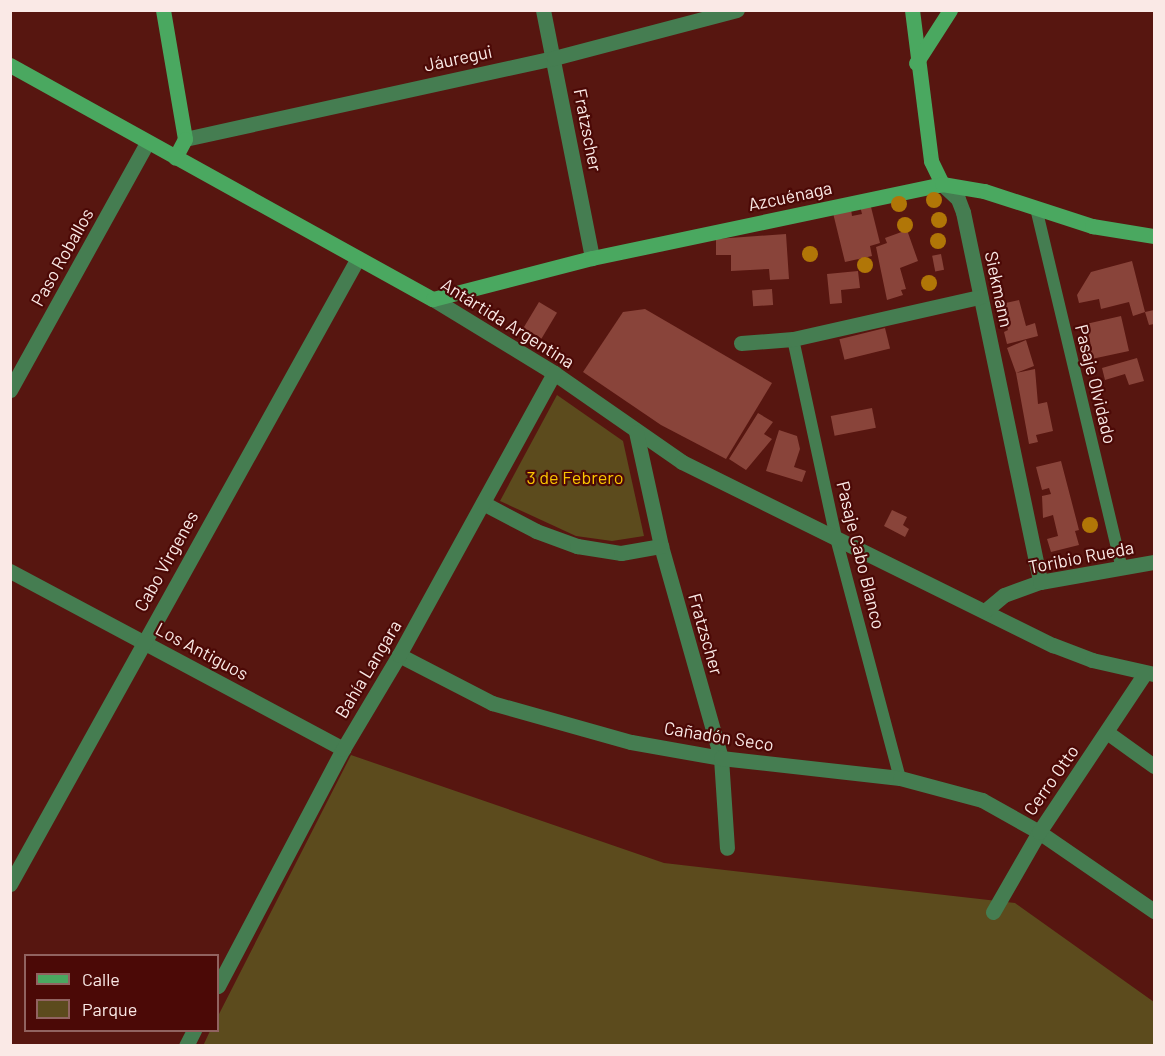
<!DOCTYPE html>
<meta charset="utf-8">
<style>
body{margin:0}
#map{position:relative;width:1165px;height:1056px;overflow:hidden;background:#571610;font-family:Barlow,sans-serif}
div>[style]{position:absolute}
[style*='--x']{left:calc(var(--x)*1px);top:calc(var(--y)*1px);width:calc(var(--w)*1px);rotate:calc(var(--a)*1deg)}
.green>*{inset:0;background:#5c4b1d}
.building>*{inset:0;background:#89443a;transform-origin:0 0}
.lane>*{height:12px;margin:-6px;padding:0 6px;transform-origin:6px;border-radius:6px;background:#457d51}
.street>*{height:15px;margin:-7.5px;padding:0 7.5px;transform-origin:7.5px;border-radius:7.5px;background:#457d51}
.secondary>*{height:15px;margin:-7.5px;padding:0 7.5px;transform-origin:7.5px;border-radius:7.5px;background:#4aa860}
.trees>*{width:16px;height:16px;margin:-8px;border-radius:50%;background:#b17607}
span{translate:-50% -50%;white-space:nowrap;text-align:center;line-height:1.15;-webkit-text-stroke:4.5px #4b0906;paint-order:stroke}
.street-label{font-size:18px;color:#fae9e6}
.park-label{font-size:18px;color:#fac500}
.frame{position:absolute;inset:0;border:12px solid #fae9e6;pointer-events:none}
.legend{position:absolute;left:24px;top:954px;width:195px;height:78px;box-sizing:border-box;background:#4b0906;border:2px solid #916360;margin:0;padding:8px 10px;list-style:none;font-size:18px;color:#fae9e6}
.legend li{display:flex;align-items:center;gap:12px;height:30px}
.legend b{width:30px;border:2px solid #916360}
</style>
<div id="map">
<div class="green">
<div style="clip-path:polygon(557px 395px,623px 441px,644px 536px,612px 541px,576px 536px,500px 501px)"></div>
<div style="clip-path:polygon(351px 755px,664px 863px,1015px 903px,1154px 1002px,1154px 1046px,203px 1046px,210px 1031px,218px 1030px,218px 1016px)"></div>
</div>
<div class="building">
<div style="clip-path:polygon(870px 203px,880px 243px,870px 246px,872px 256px,845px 262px,833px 213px,851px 209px,852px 216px,862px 214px,860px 206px)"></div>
<div style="clip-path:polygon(907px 230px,918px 261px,900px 268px,906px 289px,901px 290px,903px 295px,887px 300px,876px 247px,887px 243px,885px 238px)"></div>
<div style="clip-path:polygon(786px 234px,789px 279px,770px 280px,769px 269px,731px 271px,731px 255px,716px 255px,716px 239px)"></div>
<div style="left:941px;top:254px;width:16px;height:9px;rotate:79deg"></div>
<div style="clip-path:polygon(1132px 261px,1145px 312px,1133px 316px,1129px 302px,1101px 309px,1099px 299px,1079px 303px,1077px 295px,1091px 272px)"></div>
<div style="clip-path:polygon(858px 271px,860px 288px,841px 290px,842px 303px,830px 304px,827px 274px)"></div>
<div style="left:772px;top:289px;width:16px;height:20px;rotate:86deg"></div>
<div style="clip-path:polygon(1019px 300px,1026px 326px,1035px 323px,1038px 336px,1007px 344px,1004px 332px,1008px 330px,1001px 304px)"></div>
<div style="left:539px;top:302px;width:21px;height:30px;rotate:31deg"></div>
<div style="clip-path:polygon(645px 309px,772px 383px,726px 459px,661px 425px,583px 372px,623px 312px)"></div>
<div style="clip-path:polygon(1154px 310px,1154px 324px,1149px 325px,1145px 312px)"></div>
<div style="clip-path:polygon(1121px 316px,1129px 351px,1087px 360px,1085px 352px,1092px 350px,1086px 324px)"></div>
<div style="left:885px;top:328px;width:21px;height:47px;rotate:76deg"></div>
<div style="clip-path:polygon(1026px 340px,1034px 366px,1016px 373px,1035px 369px,1038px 404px,1047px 402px,1053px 431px,1036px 435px,1038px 442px,1029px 444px,1016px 373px,1007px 348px)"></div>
<div style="clip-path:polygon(1137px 358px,1144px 381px,1129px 385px,1125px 374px,1105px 380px,1102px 368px)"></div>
<div style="left:872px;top:408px;width:20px;height:42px;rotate:79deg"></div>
<div style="clip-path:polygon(758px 413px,773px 422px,764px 434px,772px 439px,746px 470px,729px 459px)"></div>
<div style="clip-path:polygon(779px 430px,797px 436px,800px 449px,794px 467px,806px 471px,802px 482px,766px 471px)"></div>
<div style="clip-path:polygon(1061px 461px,1079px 530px,1075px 531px,1079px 545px,1051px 552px,1047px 539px,1058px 536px,1053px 515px,1043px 518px,1042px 496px,1051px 494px,1049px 488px,1042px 490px,1036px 467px)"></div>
<div style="clip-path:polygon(892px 510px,907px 517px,903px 525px,909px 529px,905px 537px,884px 526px)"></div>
</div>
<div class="lane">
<div style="--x:1036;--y:208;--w:370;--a:76.6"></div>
<div style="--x:793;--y:339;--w:204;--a:77.8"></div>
<div style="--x:836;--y:538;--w:248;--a:75.1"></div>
</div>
<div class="street">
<div style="--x:543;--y:10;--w:253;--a:78.8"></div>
<div style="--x:185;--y:139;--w:378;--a:-12.4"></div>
<div style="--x:554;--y:58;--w:189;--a:-14.7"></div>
<div style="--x:942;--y:184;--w:22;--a:43"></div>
<div style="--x:958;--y:199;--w:14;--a:69"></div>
<div style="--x:963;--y:212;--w:378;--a:78.2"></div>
<div style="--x:433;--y:299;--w:142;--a:31.4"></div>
<div style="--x:554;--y:373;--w:156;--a:34.8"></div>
<div style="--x:682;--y:462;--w:414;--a:26.3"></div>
<div style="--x:1053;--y:645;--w:42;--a:21"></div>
<div style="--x:1092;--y:660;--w:64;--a:12.7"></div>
<div style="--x:741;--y:343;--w:52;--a:-4.4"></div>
<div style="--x:793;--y:339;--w:192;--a:-12.7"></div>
<div style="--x:10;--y:390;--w:282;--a:-61"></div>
<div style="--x:636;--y:432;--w:117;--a:77.6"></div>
<div style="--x:661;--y:546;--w:220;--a:74.2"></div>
<div style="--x:721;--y:758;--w:90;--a:86.2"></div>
<div style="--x:483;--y:503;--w:60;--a:27.8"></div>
<div style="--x:536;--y:531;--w:44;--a:20.1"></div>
<div style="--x:577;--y:546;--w:45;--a:9"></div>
<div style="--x:621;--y:553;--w:41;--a:-9.9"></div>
<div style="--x:10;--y:571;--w:378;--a:28.1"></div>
<div style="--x:986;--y:610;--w:23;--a:-40"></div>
<div style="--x:1004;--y:595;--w:38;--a:-20"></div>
<div style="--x:1040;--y:582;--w:116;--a:-10"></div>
<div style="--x:399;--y:655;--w:105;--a:27.3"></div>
<div style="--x:492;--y:703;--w:144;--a:15.7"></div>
<div style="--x:631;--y:742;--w:91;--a:10.1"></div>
<div style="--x:721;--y:758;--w:180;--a:6.4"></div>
<div style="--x:900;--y:778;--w:85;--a:15"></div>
<div style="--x:982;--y:800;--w:65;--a:29.3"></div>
<div style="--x:1039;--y:832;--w:140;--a:34.5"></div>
<div style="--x:1108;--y:733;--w:57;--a:35.7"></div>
<div style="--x:10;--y:884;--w:716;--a:-60.93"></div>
<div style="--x:993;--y:912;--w:92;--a:-60.1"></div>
<div style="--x:1039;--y:832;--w:191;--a:-56.3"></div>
<div style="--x:218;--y:986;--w:268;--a:-62.2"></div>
<div style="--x:343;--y:749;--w:109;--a:-59.2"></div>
<div style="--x:399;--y:655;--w:322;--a:-61.2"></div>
<div style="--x:186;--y:1046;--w:18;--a:-63"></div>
</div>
<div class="secondary">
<div style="--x:163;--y:10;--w:131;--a:80.3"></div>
<div style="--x:185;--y:139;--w:21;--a:118"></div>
<div style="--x:912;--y:10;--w:152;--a:82.8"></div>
<div style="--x:931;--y:161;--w:25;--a:64"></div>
<div style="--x:916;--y:63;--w:63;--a:-57.3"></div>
<div style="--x:10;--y:65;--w:483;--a:29"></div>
<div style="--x:433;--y:299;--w:164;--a:-14.5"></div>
<div style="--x:592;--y:258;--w:358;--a:-11.9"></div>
<div style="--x:942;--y:184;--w:43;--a:9.5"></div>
<div style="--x:984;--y:191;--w:114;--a:18"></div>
<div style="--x:1092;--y:226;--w:63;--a:9.2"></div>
</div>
<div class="trees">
<div style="left:934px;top:200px"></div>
<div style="left:899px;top:204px"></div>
<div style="left:939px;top:220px"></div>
<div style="left:905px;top:225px"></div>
<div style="left:938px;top:241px"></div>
<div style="left:810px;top:254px"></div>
<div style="left:865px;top:265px"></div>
<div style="left:929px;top:283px"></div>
<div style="left:1090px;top:525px"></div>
</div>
<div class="street-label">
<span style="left:458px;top:58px;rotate:-12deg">Jáuregui</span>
<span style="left:588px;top:130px;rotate:79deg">Fratzscher</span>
<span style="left:790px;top:196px;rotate:-12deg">Azcuénaga</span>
<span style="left:62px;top:257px;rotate:-61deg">Paso Roballos</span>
<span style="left:999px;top:289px;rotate:78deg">Siekmann</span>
<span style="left:508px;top:323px;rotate:32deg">Antártida Argentina</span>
<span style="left:1096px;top:384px;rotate:76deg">Pasaje Olvidado</span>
<span style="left:861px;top:555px;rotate:76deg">Pasaje Cabo Blanco</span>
<span style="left:1081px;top:557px;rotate:-11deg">Toribio Rueda</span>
<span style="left:166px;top:561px;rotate:-61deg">Cabo Virgenes</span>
<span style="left:706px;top:634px;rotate:74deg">Fratzscher</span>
<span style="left:202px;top:651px;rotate:28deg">Los Antiguos</span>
<span style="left:368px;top:669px;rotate:-59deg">Bahía Langara</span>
<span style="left:719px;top:736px;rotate:9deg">Cañadón Seco</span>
<span style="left:1051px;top:780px;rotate:-55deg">Cerro Otto</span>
</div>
<div class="park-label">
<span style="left:575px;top:477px">3 de Febrero</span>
</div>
<div class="frame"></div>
<ul class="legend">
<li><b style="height:8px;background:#4aa860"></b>Calle</li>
<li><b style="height:16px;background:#5c4b1d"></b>Parque</li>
</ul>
</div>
